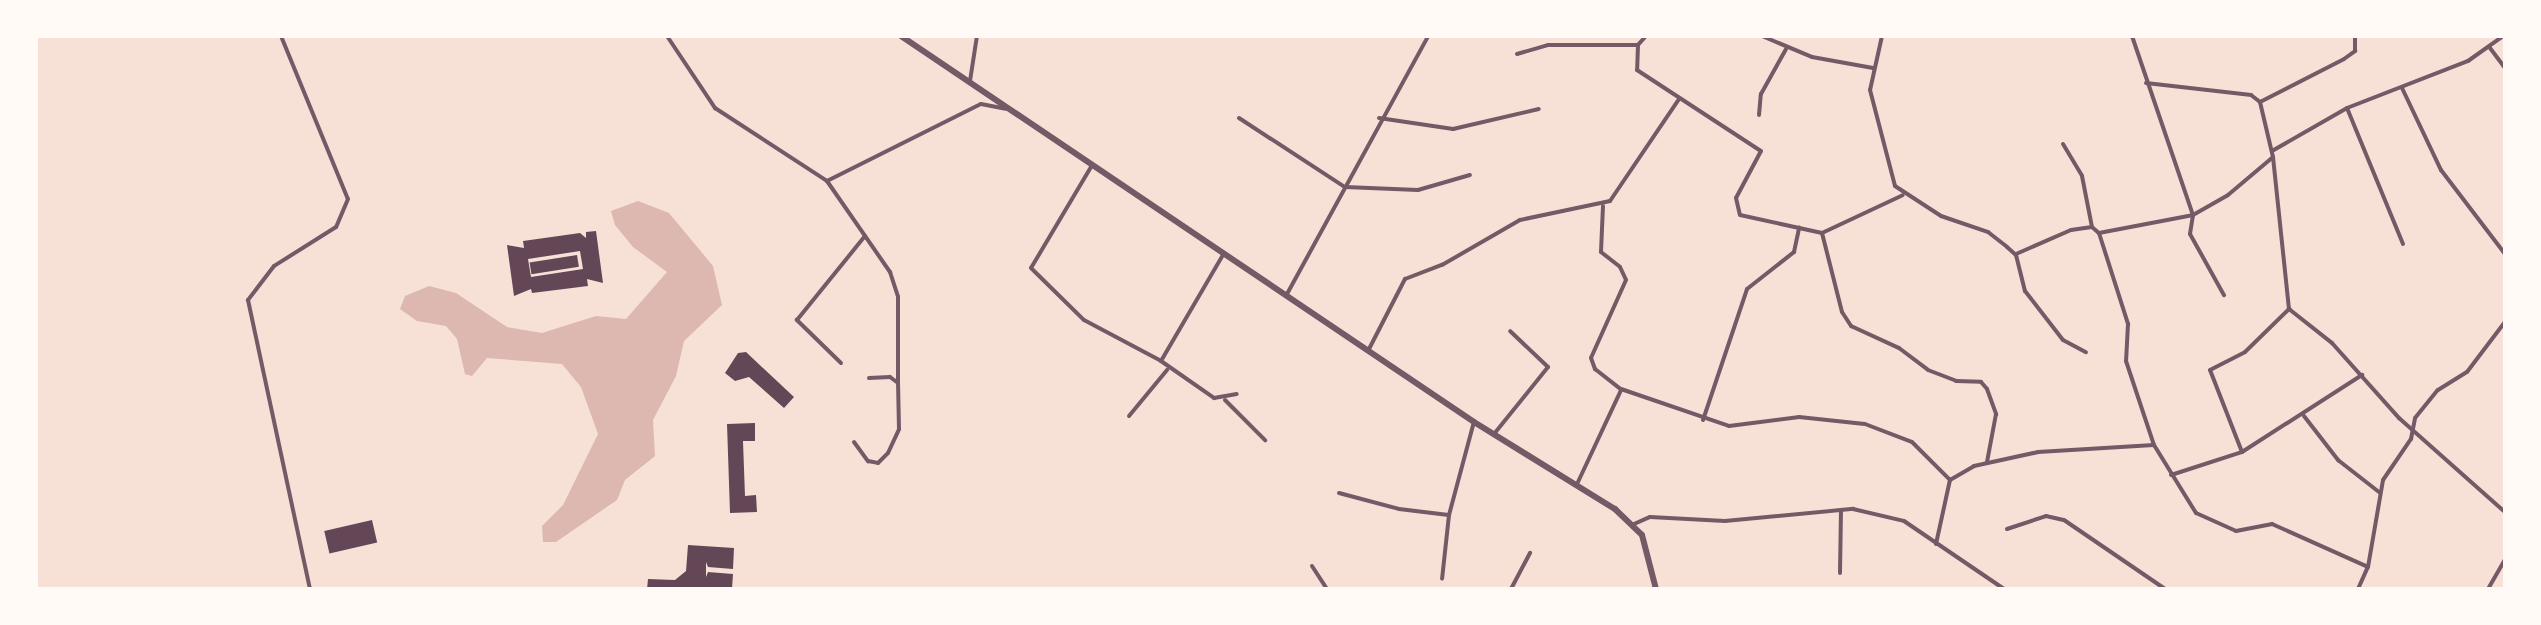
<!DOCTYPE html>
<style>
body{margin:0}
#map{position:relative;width:2541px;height:625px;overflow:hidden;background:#f7e1d7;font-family:"DM Sans",sans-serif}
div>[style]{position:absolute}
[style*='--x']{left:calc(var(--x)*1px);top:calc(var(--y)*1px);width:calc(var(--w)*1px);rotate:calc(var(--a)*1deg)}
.water>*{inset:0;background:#dcb8b0}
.building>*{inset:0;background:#644757;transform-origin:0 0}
.minor>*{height:4px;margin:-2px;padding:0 2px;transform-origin:2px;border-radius:2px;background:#755966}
.tertiary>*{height:6px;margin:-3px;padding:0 3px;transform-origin:3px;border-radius:3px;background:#755966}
span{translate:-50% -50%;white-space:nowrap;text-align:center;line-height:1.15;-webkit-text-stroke:6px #fffaf5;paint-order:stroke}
.frame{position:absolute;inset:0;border:38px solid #fffaf5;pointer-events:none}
</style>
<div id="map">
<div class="water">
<div style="clip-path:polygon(638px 201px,669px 213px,713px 266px,722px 305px,684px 341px,676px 376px,653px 420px,655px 456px,625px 480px,617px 500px,556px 542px,543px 542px,542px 526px,563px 505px,598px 434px,581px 387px,562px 364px,487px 358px,472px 376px,465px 374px,457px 339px,446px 326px,417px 321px,400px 309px,405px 296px,429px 286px,456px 293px,507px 327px,542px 333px,596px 316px,626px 319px,667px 272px,633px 247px,615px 225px,611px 211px)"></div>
</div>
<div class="building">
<div style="clip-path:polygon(evenodd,596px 231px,603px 283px,587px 279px,588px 286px,532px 293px,531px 289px,514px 296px,507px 245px,524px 248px,523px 241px,580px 233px,586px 238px,586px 232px,596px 231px,580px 251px,583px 269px,531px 277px,528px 259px,580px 251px)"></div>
<div style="left:577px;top:255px;width:12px;height:48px;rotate:81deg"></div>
<div style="clip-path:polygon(746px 352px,794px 397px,784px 408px,749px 377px,735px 381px,725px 373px,738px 353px)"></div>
<div style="clip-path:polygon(755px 423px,755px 441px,743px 441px,745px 496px,756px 495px,757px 512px,730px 513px,727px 424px)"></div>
<div style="left:372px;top:520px;width:23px;height:49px;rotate:77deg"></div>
<div style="clip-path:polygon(688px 545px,734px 548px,733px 569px,708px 567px,706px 562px,706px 577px,708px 572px,733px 574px,732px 589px,647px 589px,648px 579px,675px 580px,686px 571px)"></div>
</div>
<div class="minor">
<div style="--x:281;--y:36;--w:176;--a:67.7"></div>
<div style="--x:348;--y:199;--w:30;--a:113"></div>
<div style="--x:336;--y:227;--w:73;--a:147.8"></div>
<div style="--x:274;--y:266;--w:43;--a:127.4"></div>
<div style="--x:248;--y:300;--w:296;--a:77.9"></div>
<div style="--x:667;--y:36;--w:87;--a:56.3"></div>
<div style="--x:715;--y:108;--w:134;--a:33.1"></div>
<div style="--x:827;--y:181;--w:111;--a:55.3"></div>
<div style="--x:890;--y:272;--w:26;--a:72"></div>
<div style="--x:898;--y:297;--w:86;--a:90"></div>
<div style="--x:898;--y:383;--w:10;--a:-143"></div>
<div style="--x:890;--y:377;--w:21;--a:177"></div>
<div style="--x:1646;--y:36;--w:12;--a:132"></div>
<div style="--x:1638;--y:45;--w:25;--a:92"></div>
<div style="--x:1637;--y:70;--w:148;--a:33.2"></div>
<div style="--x:1761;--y:151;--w:53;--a:118"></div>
<div style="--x:1736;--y:198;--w:17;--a:77"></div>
<div style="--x:1740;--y:215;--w:84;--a:12.4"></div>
<div style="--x:1822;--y:233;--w:89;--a:-25.1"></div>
<div style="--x:1762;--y:36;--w:54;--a:22.8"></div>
<div style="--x:1812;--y:57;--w:62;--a:10.2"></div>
<div style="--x:1882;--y:36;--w:55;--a:102.5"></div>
<div style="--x:1870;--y:90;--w:99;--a:75.4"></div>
<div style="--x:1895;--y:186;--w:55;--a:33.1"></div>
<div style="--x:1941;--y:216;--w:50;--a:18.8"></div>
<div style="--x:1988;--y:232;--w:24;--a:38"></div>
<div style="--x:2007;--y:247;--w:12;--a:42"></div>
<div style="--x:2016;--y:255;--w:37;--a:76"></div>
<div style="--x:2025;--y:291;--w:62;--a:52.2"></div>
<div style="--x:2063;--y:340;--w:26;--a:28"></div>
<div style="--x:2132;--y:36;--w:189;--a:71.2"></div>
<div style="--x:2193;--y:215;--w:19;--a:99"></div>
<div style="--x:2190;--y:234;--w:70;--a:60.9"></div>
<div style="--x:2490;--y:48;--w:25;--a:53"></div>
<div style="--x:1517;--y:54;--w:32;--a:-16"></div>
<div style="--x:1548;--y:45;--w:90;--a:0"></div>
<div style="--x:970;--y:81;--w:46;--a:-81.2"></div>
<div style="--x:2146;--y:83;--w:106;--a:6.5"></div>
<div style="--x:2251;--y:95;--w:11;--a:38"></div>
<div style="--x:2260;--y:102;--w:57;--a:76.7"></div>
<div style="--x:2273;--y:157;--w:153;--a:84"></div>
<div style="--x:2289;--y:309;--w:55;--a:38.3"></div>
<div style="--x:2332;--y:343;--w:101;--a:48.2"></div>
<div style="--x:2399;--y:418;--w:142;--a:41.6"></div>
<div style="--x:2402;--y:88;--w:91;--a:64.6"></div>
<div style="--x:2441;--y:170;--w:106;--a:52.7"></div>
<div style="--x:2260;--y:102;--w:94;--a:-27.1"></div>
<div style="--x:2344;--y:59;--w:14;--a:-36"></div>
<div style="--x:2355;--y:51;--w:15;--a:-90"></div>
<div style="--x:2347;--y:108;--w:147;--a:67.6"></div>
<div style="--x:1759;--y:115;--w:21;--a:-85"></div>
<div style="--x:1761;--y:94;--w:51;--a:-60.9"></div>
<div style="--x:1239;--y:118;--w:126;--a:33.1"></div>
<div style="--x:1345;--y:187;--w:73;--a:2.4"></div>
<div style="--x:1418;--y:190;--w:54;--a:-16.1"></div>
<div style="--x:1379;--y:118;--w:75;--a:8.5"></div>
<div style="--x:1453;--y:129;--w:88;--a:-13.1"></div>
<div style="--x:2063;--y:144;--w:37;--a:59"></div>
<div style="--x:2082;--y:176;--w:52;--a:78.9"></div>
<div style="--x:2272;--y:151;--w:86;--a:-29.8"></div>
<div style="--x:2347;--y:108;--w:130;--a:-21.2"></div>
<div style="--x:2468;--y:61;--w:43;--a:-35.5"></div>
<div style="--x:1091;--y:167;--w:117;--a:120.7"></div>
<div style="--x:1031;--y:268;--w:74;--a:44.5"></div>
<div style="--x:1084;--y:320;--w:87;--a:28"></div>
<div style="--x:1161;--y:361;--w:65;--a:34.9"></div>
<div style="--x:1214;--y:398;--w:23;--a:-10"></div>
<div style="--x:827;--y:181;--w:172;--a:-26.6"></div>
<div style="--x:981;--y:104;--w:25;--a:11"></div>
<div style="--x:1603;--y:206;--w:46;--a:92.5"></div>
<div style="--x:1601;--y:252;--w:24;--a:38"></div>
<div style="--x:1620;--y:267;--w:14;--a:65"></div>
<div style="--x:1626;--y:280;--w:85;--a:114.2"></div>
<div style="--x:1591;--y:358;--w:12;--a:70"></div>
<div style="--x:1595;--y:369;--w:33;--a:38"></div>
<div style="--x:1621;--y:389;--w:114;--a:18.9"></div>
<div style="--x:1729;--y:426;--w:71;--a:-7.3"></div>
<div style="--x:1799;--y:417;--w:66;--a:6.1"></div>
<div style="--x:1865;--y:424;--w:50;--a:21"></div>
<div style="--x:1912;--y:442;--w:54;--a:45"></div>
<div style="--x:1822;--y:233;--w:81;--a:75.8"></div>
<div style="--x:1842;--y:312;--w:17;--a:57"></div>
<div style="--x:1851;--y:326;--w:53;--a:24.6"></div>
<div style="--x:1899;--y:348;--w:36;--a:37"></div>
<div style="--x:1928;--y:370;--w:30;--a:21"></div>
<div style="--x:1956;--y:381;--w:25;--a:2"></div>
<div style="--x:1981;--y:382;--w:9;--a:49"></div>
<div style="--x:1987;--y:389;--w:27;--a:70"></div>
<div style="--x:1996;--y:414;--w:49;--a:100.6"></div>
<div style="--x:2099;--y:233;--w:96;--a:72.3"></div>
<div style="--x:2128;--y:324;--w:37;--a:93"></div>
<div style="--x:2126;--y:361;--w:89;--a:71.6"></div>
<div style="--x:2154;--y:445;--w:80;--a:58.3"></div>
<div style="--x:2196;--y:513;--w:44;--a:24.2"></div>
<div style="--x:2236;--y:531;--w:37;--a:-11"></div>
<div style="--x:2272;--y:524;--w:105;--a:24.1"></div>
<div style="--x:2016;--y:254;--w:60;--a:-23.6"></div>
<div style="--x:2071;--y:230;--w:21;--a:-8"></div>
<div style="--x:2092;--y:227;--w:9;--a:41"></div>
<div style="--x:2099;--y:233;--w:96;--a:-10.8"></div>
<div style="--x:2193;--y:215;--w:40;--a:-29.7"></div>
<div style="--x:2228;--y:195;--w:59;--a:-40.2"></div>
<div style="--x:1287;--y:294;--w:294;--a:-61.3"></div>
<div style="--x:1369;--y:349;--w:79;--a:-62.8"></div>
<div style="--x:1405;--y:279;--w:40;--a:-21"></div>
<div style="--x:1442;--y:265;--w:90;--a:-30"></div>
<div style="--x:1520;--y:220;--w:92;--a:-11.9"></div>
<div style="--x:1610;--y:201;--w:123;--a:-55.9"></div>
<div style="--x:1161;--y:361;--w:125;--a:-59.7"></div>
<div style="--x:841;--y:363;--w:62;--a:-135.7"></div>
<div style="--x:797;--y:320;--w:108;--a:-51"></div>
<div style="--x:1225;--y:400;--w:57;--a:45"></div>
<div style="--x:1129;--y:416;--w:60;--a:-50.4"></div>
<div style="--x:2304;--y:416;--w:56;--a:52.3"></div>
<div style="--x:2338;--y:460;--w:52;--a:38"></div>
<div style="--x:1703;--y:420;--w:138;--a:-71.4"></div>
<div style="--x:1747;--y:289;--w:60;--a:-38.2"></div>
<div style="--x:1794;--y:252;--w:25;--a:-78"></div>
<div style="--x:1494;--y:434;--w:86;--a:-51.1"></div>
<div style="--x:1548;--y:367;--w:52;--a:-136.5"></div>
<div style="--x:854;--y:442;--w:24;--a:54"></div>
<div style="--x:868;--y:461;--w:10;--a:11"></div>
<div style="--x:878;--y:463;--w:14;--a:-45"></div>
<div style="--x:888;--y:453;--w:26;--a:-65"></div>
<div style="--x:899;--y:429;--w:46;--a:-91.2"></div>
<div style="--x:2242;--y:452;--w:88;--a:-111.3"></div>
<div style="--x:2210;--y:370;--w:39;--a:-27"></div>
<div style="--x:2245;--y:352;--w:62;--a:-44.3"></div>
<div style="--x:2171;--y:475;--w:75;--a:-17.9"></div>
<div style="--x:2242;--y:452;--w:143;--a:-32.7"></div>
<div style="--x:1578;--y:482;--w:102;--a:-64.9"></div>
<div style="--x:1339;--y:493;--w:62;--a:14.9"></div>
<div style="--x:1399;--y:509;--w:50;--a:6.8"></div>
<div style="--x:1449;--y:515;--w:64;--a:96.2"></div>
<div style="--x:1449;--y:515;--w:96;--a:-75"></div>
<div style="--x:1634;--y:524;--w:17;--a:-24"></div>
<div style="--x:1650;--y:517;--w:75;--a:3.1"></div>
<div style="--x:1725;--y:521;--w:129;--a:-5.4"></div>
<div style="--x:1853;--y:509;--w:52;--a:13.2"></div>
<div style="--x:1904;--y:521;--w:121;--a:34.2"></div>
<div style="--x:2007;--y:529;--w:41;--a:-18.4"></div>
<div style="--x:2046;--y:516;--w:18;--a:13"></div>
<div style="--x:2064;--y:520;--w:122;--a:34.3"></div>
<div style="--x:1936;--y:544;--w:66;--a:-77.7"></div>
<div style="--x:1950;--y:480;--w:28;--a:-30"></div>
<div style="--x:1974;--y:466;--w:66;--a:-12.3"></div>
<div style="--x:2038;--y:452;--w:116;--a:-3.5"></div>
<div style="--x:1312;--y:566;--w:27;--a:57"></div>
<div style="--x:1840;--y:573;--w:63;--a:-89.1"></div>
<div style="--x:1511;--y:589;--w:41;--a:-62.2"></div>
<div style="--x:2358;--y:589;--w:24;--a:-66"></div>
<div style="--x:2368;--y:567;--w:88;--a:-80.2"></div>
<div style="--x:2383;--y:480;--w:50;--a:-55.7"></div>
<div style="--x:2411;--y:439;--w:21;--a:-79"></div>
<div style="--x:2415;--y:418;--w:36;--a:-51"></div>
<div style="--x:2438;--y:390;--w:34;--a:-32"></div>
<div style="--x:2467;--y:372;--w:63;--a:-52.8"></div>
<div style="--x:2488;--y:589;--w:34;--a:-60"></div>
</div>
<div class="tertiary">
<div style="--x:901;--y:36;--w:691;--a:33.97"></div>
<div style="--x:1474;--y:422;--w:166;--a:31.7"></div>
<div style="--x:1615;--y:509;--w:37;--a:44"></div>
<div style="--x:1642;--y:535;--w:56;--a:75.5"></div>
</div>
<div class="frame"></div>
</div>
